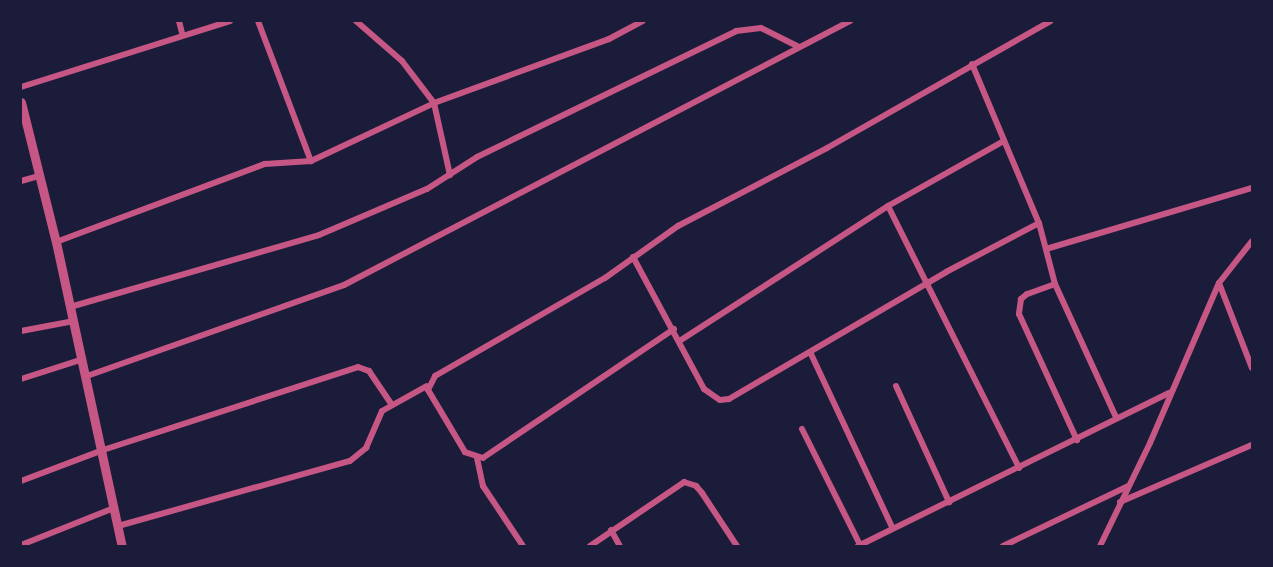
<!DOCTYPE html>
<style>
body{margin:0}
#map{position:relative;width:1273px;height:567px;overflow:hidden;background:#1b1b3a;font-family:"Asap Condensed",sans-serif}
div>[style]{position:absolute}
[style*='--x']{left:calc(var(--x)*1px);top:calc(var(--y)*1px);width:calc(var(--w)*1px);rotate:calc(var(--a)*1deg)}
.minor>*{height:6px;margin:-3px;padding:0 3px;transform-origin:3px;border-radius:3px;background:#c65784}
.tertiary>*{height:9px;margin:-4.5px;padding:0 4.5px;transform-origin:4.5px;border-radius:4.5px;background:#c65784}
span{translate:-50% -50%;white-space:nowrap;text-align:center;line-height:1.15;-webkit-text-stroke:6px #1b1b3a;paint-order:stroke}
.frame{position:absolute;inset:0;border:22px solid #1b1b3a;pointer-events:none}
</style>
<div id="map">
<div class="minor">
<div style="--x:179;--y:21;--w:12;--a:76"></div>
<div style="--x:258;--y:21;--w:150;--a:69.3"></div>
<div style="--x:356;--y:21;--w:61;--a:41"></div>
<div style="--x:402;--y:61;--w:53;--a:52.7"></div>
<div style="--x:434;--y:103;--w:74;--a:77.5"></div>
<div style="--x:972;--y:64;--w:173;--a:67.2"></div>
<div style="--x:1039;--y:223;--w:63;--a:75.3"></div>
<div style="--x:1055;--y:284;--w:146;--a:65.4"></div>
<div style="--x:21;--y:87;--w:219;--a:-17.5"></div>
<div style="--x:21;--y:181;--w:19;--a:-16"></div>
<div style="--x:888;--y:206;--w:293;--a:63.4"></div>
<div style="--x:56;--y:242;--w:223;--a:-20.5"></div>
<div style="--x:265;--y:164;--w:46;--a:-3.7"></div>
<div style="--x:311;--y:161;--w:136;--a:-25.2"></div>
<div style="--x:434;--y:103;--w:186;--a:-20.1"></div>
<div style="--x:609;--y:39;--w:38;--a:-28"></div>
<div style="--x:1046;--y:249;--w:215;--a:-16.5"></div>
<div style="--x:633;--y:257;--w:150;--a:61.7"></div>
<div style="--x:704;--y:389;--w:19;--a:35"></div>
<div style="--x:720;--y:400;--w:9;--a:-6"></div>
<div style="--x:729;--y:399;--w:251;--a:-30.3"></div>
<div style="--x:946;--y:272;--w:105;--a:-27.8"></div>
<div style="--x:1219;--y:283;--w:91;--a:68.8"></div>
<div style="--x:1055;--y:284;--w:30;--a:160"></div>
<div style="--x:1027;--y:294;--w:8;--a:140"></div>
<div style="--x:1021;--y:299;--w:15;--a:98"></div>
<div style="--x:1019;--y:314;--w:139;--a:65.3"></div>
<div style="--x:70;--y:307;--w:259;--a:-16.1"></div>
<div style="--x:319;--y:235;--w:117;--a:-23.1"></div>
<div style="--x:427;--y:189;--w:59;--a:-32.6"></div>
<div style="--x:477;--y:157;--w:288;--a:-25.9"></div>
<div style="--x:736;--y:31;--w:25;--a:-7"></div>
<div style="--x:761;--y:28;--w:42;--a:26.6"></div>
<div style="--x:674;--y:329;--w:230;--a:146"></div>
<div style="--x:483;--y:458;--w:19;--a:-162"></div>
<div style="--x:465;--y:452;--w:72;--a:-120.8"></div>
<div style="--x:428;--y:390;--w:16;--a:-63"></div>
<div style="--x:435;--y:376;--w:196;--a:-30"></div>
<div style="--x:605;--y:278;--w:90;--a:-35.5"></div>
<div style="--x:678;--y:226;--w:168;--a:-27.6"></div>
<div style="--x:827;--y:148;--w:257;--a:-29.6"></div>
<div style="--x:21;--y:331;--w:54;--a:-10.7"></div>
<div style="--x:681;--y:340;--w:247;--a:-32.9"></div>
<div style="--x:888;--y:206;--w:133;--a:-29.3"></div>
<div style="--x:811;--y:354;--w:191;--a:64.9"></div>
<div style="--x:87;--y:376;--w:273;--a:-19.5"></div>
<div style="--x:344;--y:285;--w:571;--a:-27.55"></div>
<div style="--x:21;--y:379;--w:65;--a:-17.9"></div>
<div style="--x:896;--y:386;--w:128;--a:65.4"></div>
<div style="--x:802;--y:429;--w:130;--a:63.4"></div>
<div style="--x:477;--y:458;--w:29;--a:78"></div>
<div style="--x:483;--y:486;--w:72;--a:56.3"></div>
<div style="--x:21;--y:481;--w:88;--a:-20.7"></div>
<div style="--x:103;--y:450;--w:268;--a:-18"></div>
<div style="--x:358;--y:367;--w:12;--a:20"></div>
<div style="--x:369;--y:371;--w:41;--a:55.9"></div>
<div style="--x:1120;--y:502;--w:144;--a:-23.4"></div>
<div style="--x:118;--y:526;--w:241;--a:-15.7"></div>
<div style="--x:350;--y:461;--w:21;--a:-39"></div>
<div style="--x:366;--y:448;--w:40;--a:-66.6"></div>
<div style="--x:382;--y:411;--w:51;--a:-29.1"></div>
<div style="--x:611;--y:530;--w:18;--a:61"></div>
<div style="--x:21;--y:545;--w:100;--a:-21.7"></div>
<div style="--x:590;--y:546;--w:114;--a:-34.2"></div>
<div style="--x:684;--y:482;--w:13;--a:18"></div>
<div style="--x:696;--y:486;--w:9;--a:49"></div>
<div style="--x:702;--y:493;--w:64;--a:56.6"></div>
<div style="--x:858;--y:546;--w:347;--a:-26.2"></div>
<div style="--x:1003;--y:546;--w:139;--a:-25.6"></div>
<div style="--x:1100;--y:546;--w:114;--a:-64.1"></div>
<div style="--x:1150;--y:443;--w:174;--a:-66.7"></div>
<div style="--x:1219;--y:283;--w:53;--a:-51.8"></div>
</div>
<div class="tertiary">
<div style="--x:21;--y:102;--w:144;--a:76"></div>
<div style="--x:56;--y:242;--w:311;--a:77.8"></div>
</div>
<div class="frame"></div>
</div>
